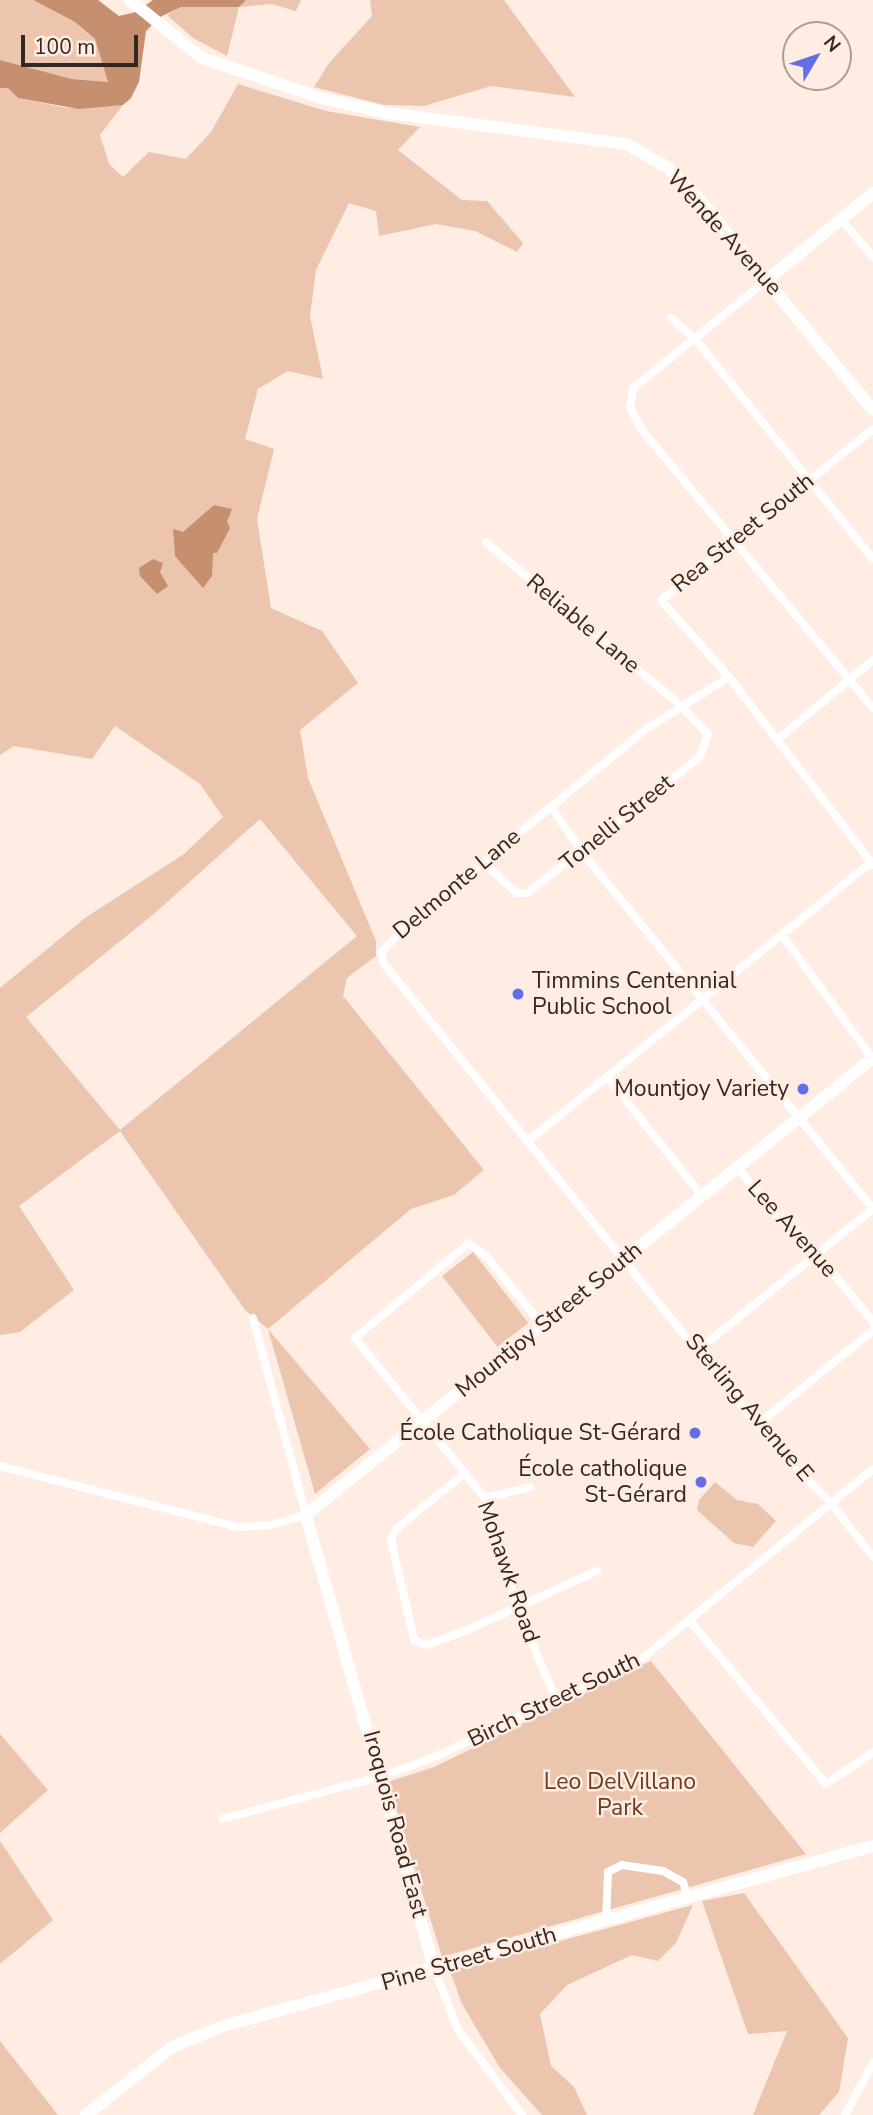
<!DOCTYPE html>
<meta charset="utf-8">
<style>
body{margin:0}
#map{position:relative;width:873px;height:2115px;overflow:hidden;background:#ffece2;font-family:"Nunito Sans",sans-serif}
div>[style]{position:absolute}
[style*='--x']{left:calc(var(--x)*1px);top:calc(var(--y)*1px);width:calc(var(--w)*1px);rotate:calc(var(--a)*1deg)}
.green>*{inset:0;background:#ecc5ae;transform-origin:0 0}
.water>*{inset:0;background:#c68f6f}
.street>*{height:8px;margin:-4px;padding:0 4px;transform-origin:4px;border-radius:4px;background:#fff}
.secondary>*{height:12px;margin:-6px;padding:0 6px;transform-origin:6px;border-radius:6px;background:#fff}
.dots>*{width:19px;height:19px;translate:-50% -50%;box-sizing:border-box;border:4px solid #ffece2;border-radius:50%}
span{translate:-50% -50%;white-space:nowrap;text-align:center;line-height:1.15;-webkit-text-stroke:5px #ffece2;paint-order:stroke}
.street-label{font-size:23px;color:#332821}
.poi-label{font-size:23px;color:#332821}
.left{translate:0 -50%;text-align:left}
.right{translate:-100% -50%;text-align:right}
.park-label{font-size:23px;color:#6f3a17}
.north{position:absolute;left:782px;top:21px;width:70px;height:70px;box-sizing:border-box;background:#ffece2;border:2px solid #ad9e95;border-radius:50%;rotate:51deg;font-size:19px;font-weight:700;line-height:28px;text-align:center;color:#332821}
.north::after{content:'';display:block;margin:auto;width:24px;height:32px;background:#646fe7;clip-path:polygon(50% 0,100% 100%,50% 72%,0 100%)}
.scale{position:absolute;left:21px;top:35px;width:117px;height:32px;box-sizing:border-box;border:4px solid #332821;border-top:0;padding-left:9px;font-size:21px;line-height:24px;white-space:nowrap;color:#332821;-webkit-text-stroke:5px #ffece2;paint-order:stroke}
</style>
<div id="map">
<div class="green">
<div style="clip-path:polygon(0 0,33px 0,75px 22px,95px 39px,108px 82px,72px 79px,0 60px)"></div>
<div style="clip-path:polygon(246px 0,301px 0,296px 11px,271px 4px,239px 7px,227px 56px,193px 38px,167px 15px,181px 7px,239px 7px)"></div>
<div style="clip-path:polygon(370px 0,504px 0,575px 97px,491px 86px,424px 106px,384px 105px,314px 87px,329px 63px,372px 16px)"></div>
<div style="clip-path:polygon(evenodd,238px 84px,326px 111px,420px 127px,398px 150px,462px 200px,487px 201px,523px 243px,517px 252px,475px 231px,436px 224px,379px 236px,376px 211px,349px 203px,316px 270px,310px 316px,323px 379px,288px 371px,258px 389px,245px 439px,274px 449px,257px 519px,271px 608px,322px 631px,358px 683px,300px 730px,308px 778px,376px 941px,376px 956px,347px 978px,343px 996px,484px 1170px,454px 1195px,411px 1209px,268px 1329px,370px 1449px,315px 1494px,268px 1329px,245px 1310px,120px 1131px,19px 1206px,74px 1290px,20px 1332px,0 1335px,0 988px,85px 918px,184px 854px,223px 817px,200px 784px,115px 726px,92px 759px,14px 746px,0 755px,0 88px,8px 88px,18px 98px,67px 108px,123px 105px,100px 135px,109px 164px,123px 177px,149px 152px,186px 159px,211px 132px,238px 84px,260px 819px,357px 936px,120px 1130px,26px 1017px,155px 913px,260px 819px)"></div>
<div style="left:473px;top:1252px;width:90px;height:39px;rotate:52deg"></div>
<div style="clip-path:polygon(715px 1482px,737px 1500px,758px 1504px,776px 1521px,753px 1547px,734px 1543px,697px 1510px,699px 1500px)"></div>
<div style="clip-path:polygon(651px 1661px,806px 1854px,442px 1957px,388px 1782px,434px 1767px)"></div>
<div style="clip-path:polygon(0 1734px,48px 1790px,0 1833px)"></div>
<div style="clip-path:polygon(0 1841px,53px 1920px,0 1964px)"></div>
<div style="clip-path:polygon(744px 1893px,848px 2038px,839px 2092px,819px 2115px,753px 2115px,787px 2031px,748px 2034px,702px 1901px)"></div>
<div style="clip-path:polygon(693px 1905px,676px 1943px,658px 1961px,632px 1955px,567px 1985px,540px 2014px,551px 2066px,574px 2087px,587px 2115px,542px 2115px,500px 2068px,462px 2004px,450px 1971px)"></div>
<div style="clip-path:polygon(0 2041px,58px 2115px,0 2115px)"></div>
</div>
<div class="water">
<div style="clip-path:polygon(33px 0,98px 0,119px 16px,136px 12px,153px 0,246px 0,239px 7px,181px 7px,160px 17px,146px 31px,139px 82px,131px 98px,123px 105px,79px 109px,18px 98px,8px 88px,0 88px,0 60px,72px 79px,108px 82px,95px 39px,75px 22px)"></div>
<div style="clip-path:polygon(214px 505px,232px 509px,227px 521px,230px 528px,217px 553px,213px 553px,212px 576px,203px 588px,175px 556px,173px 529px,183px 532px)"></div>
<div style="clip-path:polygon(153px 559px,163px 563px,160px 572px,168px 586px,157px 594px,140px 576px,139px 568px)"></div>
</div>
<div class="street">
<div style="--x:841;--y:219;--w:50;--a:49.9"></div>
<div style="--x:767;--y:280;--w:172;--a:141.1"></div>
<div style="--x:633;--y:388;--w:20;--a:99"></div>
<div style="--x:630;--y:408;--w:25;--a:61"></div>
<div style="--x:642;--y:430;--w:361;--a:50.3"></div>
<div style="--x:671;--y:318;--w:32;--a:41"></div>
<div style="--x:695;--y:339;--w:283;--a:51"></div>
<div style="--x:873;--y:429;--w:272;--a:141.1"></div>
<div style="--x:661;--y:600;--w:103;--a:48.6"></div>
<div style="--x:729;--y:677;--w:237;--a:52.5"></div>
<div style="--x:729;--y:677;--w:98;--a:147.9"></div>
<div style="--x:646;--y:729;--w:305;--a:140.7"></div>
<div style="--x:410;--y:922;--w:42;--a:134"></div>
<div style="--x:381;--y:952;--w:12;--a:76"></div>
<div style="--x:384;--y:964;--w:615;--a:51.01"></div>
<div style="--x:771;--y:1442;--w:86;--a:45.5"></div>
<div style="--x:831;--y:1503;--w:68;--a:52.1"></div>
<div style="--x:778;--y:739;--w:124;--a:-39.7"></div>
<div style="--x:551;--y:807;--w:55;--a:55.4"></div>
<div style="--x:582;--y:852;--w:461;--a:50.8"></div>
<div style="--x:482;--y:862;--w:47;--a:41.5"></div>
<div style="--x:517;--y:893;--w:10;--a:0"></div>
<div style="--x:527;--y:893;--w:220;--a:-38.2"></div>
<div style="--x:700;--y:757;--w:24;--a:-71"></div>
<div style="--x:708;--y:734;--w:40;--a:-134"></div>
<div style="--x:680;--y:705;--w:253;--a:-140"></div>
<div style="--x:782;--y:935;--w:152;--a:53.8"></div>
<div style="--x:607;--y:1077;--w:154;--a:51.3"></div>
<div style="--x:528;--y:1141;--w:444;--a:-39.1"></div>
<div style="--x:738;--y:1168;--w:60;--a:51"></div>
<div style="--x:776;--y:1215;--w:17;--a:25"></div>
<div style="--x:791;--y:1222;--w:129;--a:50.6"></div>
<div style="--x:543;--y:1326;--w:90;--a:-129.2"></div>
<div style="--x:486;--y:1256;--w:21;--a:-143"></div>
<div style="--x:469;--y:1243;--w:148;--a:140.2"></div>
<div style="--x:355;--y:1338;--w:206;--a:50.9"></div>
<div style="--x:485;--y:1498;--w:114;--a:73.6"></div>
<div style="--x:517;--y:1607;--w:98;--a:67.1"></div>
<div style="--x:698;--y:1350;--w:225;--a:-38.9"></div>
<div style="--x:757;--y:1425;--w:150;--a:-39.3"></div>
<div style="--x:0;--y:1466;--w:245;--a:14.4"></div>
<div style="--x:237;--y:1527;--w:33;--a:-3"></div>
<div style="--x:270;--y:1525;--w:37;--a:-16"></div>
<div style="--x:306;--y:1515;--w:204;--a:-105.1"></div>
<div style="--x:465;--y:1473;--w:87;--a:141"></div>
<div style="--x:397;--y:1528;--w:13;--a:117"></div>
<div style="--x:391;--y:1540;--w:103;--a:77"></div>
<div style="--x:414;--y:1640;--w:13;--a:23"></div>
<div style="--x:426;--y:1645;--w:44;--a:-20.1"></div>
<div style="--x:467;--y:1630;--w:143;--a:-24.4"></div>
<div style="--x:485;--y:1498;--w:46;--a:-13.7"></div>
<div style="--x:690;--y:1621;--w:212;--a:50.2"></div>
<div style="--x:826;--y:1784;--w:57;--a:-34.2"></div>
<div style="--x:222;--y:1819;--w:167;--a:-15"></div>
<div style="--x:383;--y:1776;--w:58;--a:-20.3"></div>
<div style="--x:437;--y:1756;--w:229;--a:-25.6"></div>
<div style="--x:644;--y:1657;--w:296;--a:-39.4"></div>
<div style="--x:606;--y:1920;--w:48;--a:-87.6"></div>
<div style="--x:608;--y:1872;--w:16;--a:-27"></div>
<div style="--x:622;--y:1865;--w:41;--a:8.3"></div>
<div style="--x:663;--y:1871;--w:23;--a:29"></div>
<div style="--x:683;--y:1882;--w:16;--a:72"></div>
<div style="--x:434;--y:1968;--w:66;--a:68.8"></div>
<div style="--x:458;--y:2030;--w:106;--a:53"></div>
<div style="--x:845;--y:2115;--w:59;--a:-61.7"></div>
</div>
<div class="secondary">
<div style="--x:130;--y:0;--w:92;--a:38.9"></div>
<div style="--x:202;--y:58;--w:126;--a:18.6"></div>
<div style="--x:321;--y:98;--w:68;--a:12.8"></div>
<div style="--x:387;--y:113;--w:242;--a:7.4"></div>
<div style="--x:627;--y:144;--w:48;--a:30.3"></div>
<div style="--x:668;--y:168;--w:44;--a:45"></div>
<div style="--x:699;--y:199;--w:273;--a:50.5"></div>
<div style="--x:767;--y:280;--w:137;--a:-39.4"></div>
<div style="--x:434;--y:1968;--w:471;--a:-105.8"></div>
<div style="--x:306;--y:1515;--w:728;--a:-38.87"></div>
<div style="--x:86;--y:2115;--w:110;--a:-38.3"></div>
<div style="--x:172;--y:2047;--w:55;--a:-22.4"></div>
<div style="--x:223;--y:2026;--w:674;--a:-15.48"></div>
</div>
<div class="dots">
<div style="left:518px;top:994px;background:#646fe7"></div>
<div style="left:803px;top:1089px;background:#646fe7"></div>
<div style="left:695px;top:1433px;background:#646fe7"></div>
<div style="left:701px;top:1482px;background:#646fe7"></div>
</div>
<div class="street-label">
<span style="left:724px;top:233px;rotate:48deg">Wende Avenue</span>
<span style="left:743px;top:533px;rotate:-39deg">Rea Street South</span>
<span style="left:583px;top:624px;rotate:40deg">Reliable Lane</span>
<span style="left:617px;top:823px;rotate:-39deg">Tonelli Street</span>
<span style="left:457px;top:884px;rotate:-40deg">Delmonte Lane</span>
<span style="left:792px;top:1229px;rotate:48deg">Lee Avenue</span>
<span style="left:549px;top:1320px;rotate:-39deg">Mountjoy Street South</span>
<span style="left:749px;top:1408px;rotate:50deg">Sterling Avenue E</span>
<span style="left:508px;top:1572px;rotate:71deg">Mohawk Road</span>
<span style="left:554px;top:1700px;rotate:-26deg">Birch Street South</span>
<span style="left:395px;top:1824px;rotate:75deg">Iroquois Road East</span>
<span style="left:469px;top:1959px;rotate:-16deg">Pine Street South</span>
</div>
<div class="poi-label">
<span class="left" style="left:532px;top:994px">Timmins Centennial<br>Public School</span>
<span class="right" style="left:789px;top:1089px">Mountjoy Variety</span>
<span class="right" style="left:681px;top:1433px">École Catholique St-Gérard</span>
<span class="right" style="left:687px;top:1482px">École catholique<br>St-Gérard</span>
</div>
<div class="park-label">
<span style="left:620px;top:1795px">Leo DelVillano<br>Park</span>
</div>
<div class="north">N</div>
<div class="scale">100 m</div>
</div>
